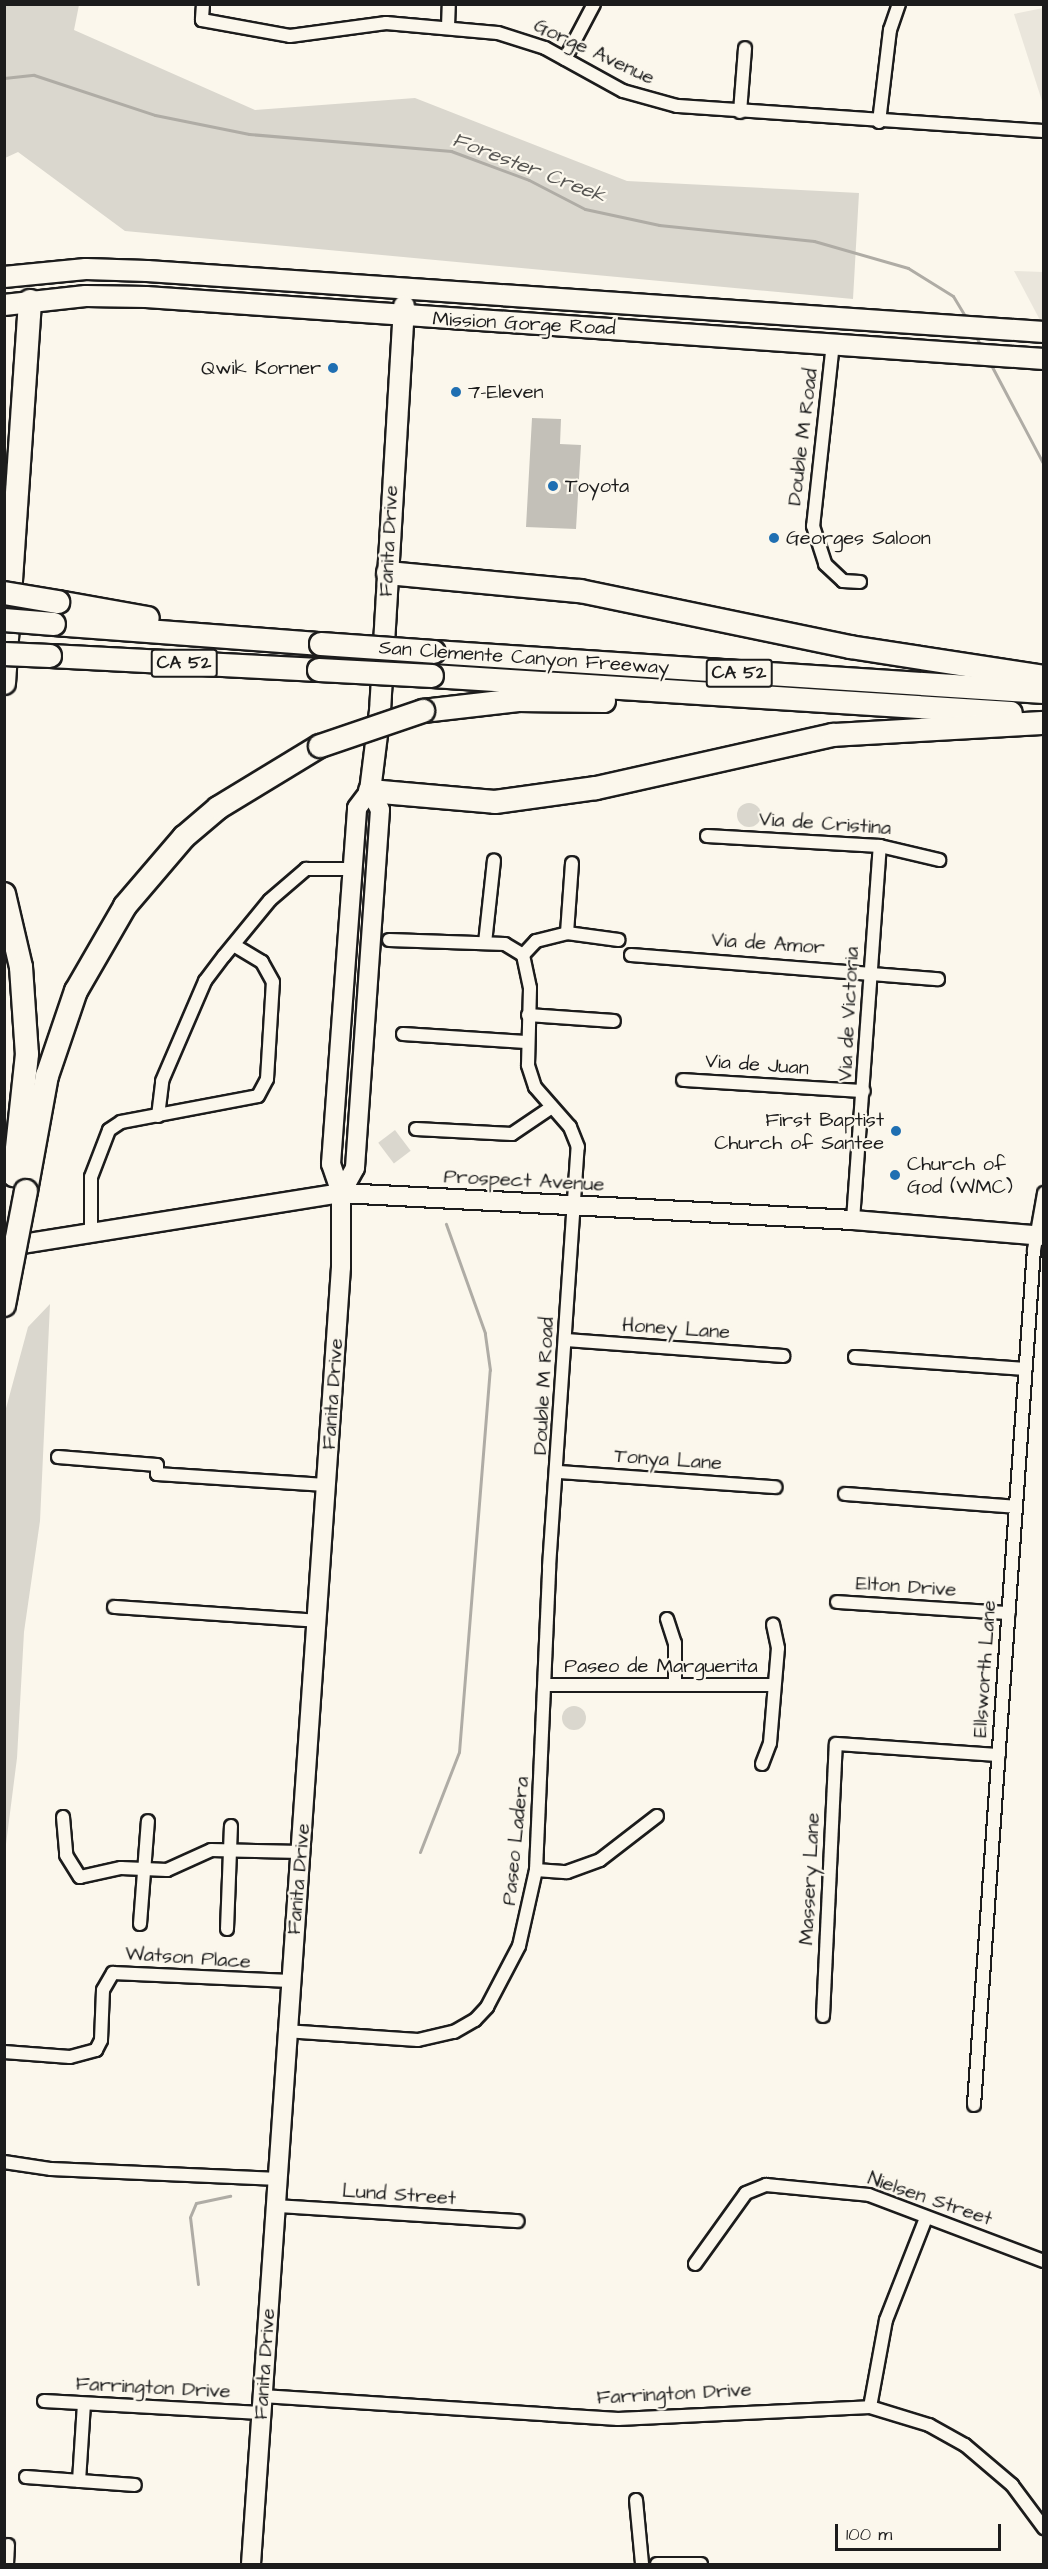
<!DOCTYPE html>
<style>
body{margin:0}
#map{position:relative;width:1048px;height:2569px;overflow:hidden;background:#fbf7ec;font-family:"Architects Daughter",sans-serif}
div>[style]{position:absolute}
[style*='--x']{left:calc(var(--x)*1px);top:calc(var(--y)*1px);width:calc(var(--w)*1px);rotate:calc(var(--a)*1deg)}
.built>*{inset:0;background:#eae6dc}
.green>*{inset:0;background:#dad7ce;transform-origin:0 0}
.round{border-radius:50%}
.stream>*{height:3px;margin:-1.5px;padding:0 1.5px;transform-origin:1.5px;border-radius:1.5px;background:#afaca5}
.building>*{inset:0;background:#c3c0b8}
.roads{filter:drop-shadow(2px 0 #1c1c1c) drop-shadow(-2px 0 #1c1c1c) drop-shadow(0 2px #1c1c1c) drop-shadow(0 -2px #1c1c1c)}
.street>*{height:12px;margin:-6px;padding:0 6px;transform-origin:6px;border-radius:6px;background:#fbf7ec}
.secondary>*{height:18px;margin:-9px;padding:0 9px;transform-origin:9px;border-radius:9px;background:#fbf7ec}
.primary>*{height:20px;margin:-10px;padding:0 10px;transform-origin:10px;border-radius:10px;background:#fbf7ec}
.highway>*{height:22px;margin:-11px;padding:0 11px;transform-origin:11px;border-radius:11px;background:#fbf7ec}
.bridges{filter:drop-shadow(2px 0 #1c1c1c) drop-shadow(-2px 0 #1c1c1c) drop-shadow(0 2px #1c1c1c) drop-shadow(0 -2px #1c1c1c)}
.highway-bridge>*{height:22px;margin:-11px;padding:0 11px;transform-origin:11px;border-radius:11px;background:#fbf7ec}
.dots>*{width:16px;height:16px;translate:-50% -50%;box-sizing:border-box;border:3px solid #fbf7ec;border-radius:50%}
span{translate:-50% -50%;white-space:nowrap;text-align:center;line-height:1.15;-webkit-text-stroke:4.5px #fbf7ec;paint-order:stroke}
.shield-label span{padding:2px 4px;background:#fbf7ec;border:2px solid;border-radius:4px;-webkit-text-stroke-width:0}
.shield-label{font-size:18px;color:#1c1c1c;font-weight:700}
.street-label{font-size:20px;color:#1c1c1c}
.poi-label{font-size:20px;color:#1c1c1c}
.right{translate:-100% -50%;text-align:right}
.left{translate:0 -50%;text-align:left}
.water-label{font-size:21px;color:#575653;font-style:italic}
.frame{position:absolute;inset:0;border:6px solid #1c1c1c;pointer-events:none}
.scale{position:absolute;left:835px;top:2524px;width:166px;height:27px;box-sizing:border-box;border:3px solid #1c1c1c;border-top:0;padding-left:8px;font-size:18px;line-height:21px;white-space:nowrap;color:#1c1c1c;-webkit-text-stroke:4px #fbf7ec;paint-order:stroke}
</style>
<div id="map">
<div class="built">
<div style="clip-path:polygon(1043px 8px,1044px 8px,1043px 104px,1014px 14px)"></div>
<div style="clip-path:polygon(1014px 271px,1043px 272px,1043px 323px,1041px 322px)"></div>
</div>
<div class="green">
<div style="clip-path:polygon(5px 4px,79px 5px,74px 30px,255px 110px,415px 98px,627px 181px,859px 193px,853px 299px,125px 231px,18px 152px,5px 158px)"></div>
<div class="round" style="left:737px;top:803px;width:24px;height:24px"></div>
<div style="left:395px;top:1130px;width:26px;height:21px;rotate:53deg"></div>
<div style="clip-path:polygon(50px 1304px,40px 1521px,24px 1632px,17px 1758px,5px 1852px,5px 1412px,28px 1327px)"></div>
<div class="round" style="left:562px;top:1706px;width:24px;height:24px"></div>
</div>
<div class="stream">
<div style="--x:4;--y:78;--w:30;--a:-6"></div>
<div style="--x:34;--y:75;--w:127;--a:18.3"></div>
<div style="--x:155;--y:115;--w:96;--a:11.4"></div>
<div style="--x:249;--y:134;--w:203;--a:4.8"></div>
<div style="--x:451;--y:151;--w:83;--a:20.4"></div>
<div style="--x:529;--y:180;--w:63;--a:27.4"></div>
<div style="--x:585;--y:209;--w:76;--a:12.2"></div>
<div style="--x:659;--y:225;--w:156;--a:5.9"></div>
<div style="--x:814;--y:241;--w:98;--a:16"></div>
<div style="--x:908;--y:268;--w:53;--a:31.9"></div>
<div style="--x:953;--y:296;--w:26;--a:59"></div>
<div style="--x:975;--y:334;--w:14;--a:65"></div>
<div style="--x:990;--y:363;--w:115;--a:62.1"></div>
<div style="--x:420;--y:1852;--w:107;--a:-68.7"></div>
<div style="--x:459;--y:1752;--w:383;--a:-85.4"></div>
<div style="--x:490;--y:1370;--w:37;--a:-98"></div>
<div style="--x:485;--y:1333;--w:116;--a:-109.7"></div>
<div style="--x:198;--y:2284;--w:67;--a:-96.8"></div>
<div style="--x:190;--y:2217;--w:15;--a:-67"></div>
<div style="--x:196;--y:2203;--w:35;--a:-12"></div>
</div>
<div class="building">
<div style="clip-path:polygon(532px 418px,561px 419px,560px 444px,581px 445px,576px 529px,526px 527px)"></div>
</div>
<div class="roads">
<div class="street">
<div style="--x:203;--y:4;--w:16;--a:94"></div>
<div style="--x:202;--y:20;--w:89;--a:10.3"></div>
<div style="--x:290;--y:36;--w:97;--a:-7.7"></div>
<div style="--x:386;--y:23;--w:112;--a:5.1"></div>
<div style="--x:498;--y:33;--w:49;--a:17.7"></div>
<div style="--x:545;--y:48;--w:89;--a:28.9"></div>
<div style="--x:623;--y:91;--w:56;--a:15.5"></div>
<div style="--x:677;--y:106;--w:368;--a:3.9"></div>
<div style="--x:448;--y:27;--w:23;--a:-88"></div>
<div style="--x:565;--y:59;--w:62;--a:-62.2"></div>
<div style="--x:740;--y:112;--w:64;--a:-85.5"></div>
<div style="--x:879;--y:122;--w:93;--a:-83.2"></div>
<div style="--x:890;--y:30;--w:28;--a:-71"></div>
<div style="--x:833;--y:343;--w:184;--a:96.2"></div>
<div style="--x:813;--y:526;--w:40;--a:72"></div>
<div style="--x:825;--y:564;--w:25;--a:43"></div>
<div style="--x:843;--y:581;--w:17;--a:3"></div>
<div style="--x:707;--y:836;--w:173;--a:3.3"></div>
<div style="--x:880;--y:846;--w:61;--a:13.3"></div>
<div style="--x:567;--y:933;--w:52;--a:7.7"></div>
<div style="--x:485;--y:943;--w:83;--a:-83.8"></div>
<div style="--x:523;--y:955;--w:19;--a:-47"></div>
<div style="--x:536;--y:941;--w:32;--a:-14"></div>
<div style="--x:567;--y:933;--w:70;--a:-85.9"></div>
<div style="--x:631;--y:955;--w:308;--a:4.5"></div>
<div style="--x:528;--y:1015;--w:86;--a:4"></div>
<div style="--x:403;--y:1034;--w:123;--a:3.7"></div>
<div style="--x:683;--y:1080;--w:181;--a:3.5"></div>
<div style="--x:158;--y:1116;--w:35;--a:-83"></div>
<div style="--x:162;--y:1081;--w:109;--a:-66.7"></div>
<div style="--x:205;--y:981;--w:31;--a:-53"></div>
<div style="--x:224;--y:956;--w:72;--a:-50.6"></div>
<div style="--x:270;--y:900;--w:48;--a:-40.7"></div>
<div style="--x:306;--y:869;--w:47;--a:0"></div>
<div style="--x:416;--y:1129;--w:96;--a:3"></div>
<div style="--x:512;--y:1134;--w:45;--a:-34"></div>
<div style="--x:853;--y:1220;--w:375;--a:-85.9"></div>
<div style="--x:91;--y:1233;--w:56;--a:-90"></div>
<div style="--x:91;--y:1177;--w:50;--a:-69"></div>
<div style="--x:109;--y:1130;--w:14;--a:-34"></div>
<div style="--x:121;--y:1122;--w:139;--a:-10.7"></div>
<div style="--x:258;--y:1096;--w:19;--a:-62"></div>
<div style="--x:267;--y:1079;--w:97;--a:-86.5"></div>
<div style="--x:273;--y:982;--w:23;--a:-119"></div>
<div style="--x:262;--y:962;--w:33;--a:-149"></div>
<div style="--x:566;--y:1340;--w:218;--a:4.2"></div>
<div style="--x:855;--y:1357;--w:171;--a:4"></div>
<div style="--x:58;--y:1457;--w:99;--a:4.6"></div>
<div style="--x:157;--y:1465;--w:9;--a:90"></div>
<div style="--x:157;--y:1474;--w:169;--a:3.7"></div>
<div style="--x:558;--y:1472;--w:218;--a:4"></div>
<div style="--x:845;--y:1494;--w:171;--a:4.3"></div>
<div style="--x:837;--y:1602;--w:172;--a:3.7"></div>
<div style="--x:114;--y:1607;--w:204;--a:3.9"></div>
<div style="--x:667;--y:1619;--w:25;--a:72"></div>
<div style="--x:675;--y:1643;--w:41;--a:90"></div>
<div style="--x:547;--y:1685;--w:227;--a:0"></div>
<div style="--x:762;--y:1764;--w:22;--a:-69"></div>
<div style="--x:770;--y:1743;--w:95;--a:-85.2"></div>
<div style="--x:778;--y:1648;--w:24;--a:-102"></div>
<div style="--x:63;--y:1817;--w:38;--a:85"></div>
<div style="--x:66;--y:1855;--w:26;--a:58"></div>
<div style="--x:80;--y:1877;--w:42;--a:-12.4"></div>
<div style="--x:121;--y:1868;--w:46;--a:2.5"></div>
<div style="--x:167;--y:1870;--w:48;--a:-24.4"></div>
<div style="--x:211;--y:1850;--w:90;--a:1.3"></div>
<div style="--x:536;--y:1870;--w:31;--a:4"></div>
<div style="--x:567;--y:1872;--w:35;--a:-20"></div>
<div style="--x:600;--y:1860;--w:72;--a:-37.7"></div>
<div style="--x:140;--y:1924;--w:103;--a:-85.6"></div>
<div style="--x:227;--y:1929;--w:103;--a:-87.8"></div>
<div style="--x:823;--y:2016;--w:272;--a:-87.3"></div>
<div style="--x:836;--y:1744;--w:163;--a:3.9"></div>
<div style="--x:285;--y:2031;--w:133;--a:3.9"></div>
<div style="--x:418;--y:2040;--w:37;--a:-13"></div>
<div style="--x:454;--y:2032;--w:24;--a:-30"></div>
<div style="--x:475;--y:2020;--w:18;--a:-47"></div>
<div style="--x:487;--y:2007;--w:69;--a:-62.3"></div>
<div style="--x:519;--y:1946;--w:78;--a:-77.4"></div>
<div style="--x:536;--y:1870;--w:303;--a:-87.5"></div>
<div style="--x:549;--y:1567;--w:421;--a:-86.1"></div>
<div style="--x:578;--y:1147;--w:22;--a:-112"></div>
<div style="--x:570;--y:1127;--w:53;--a:-131.2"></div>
<div style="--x:535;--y:1087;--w:23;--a:-108"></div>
<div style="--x:528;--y:1065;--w:77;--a:-88.5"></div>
<div style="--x:530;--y:988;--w:34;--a:-102"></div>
<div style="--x:523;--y:955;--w:21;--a:-149"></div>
<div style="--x:505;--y:944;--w:116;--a:-178"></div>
<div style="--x:4;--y:2052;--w:66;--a:4.3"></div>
<div style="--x:70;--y:2057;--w:27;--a:-15"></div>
<div style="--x:96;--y:2050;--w:11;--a:-63"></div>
<div style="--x:101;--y:2040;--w:50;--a:-87.7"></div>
<div style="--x:103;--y:1990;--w:20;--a:-60"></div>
<div style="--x:113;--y:1973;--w:177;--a:2.6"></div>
<div style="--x:974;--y:2105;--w:857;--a:-85.99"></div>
<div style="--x:1034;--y:1250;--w:58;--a:-80"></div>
<div style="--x:4;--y:2162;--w:48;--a:8.5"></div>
<div style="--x:51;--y:2169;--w:228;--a:2.5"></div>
<div style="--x:277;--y:2206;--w:241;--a:3.6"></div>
<div style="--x:695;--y:2264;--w:87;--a:-54.3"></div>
<div style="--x:746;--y:2193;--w:22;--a:-22"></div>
<div style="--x:766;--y:2185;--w:103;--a:5.5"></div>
<div style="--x:869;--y:2195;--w:187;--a:20.7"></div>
<div style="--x:262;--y:2396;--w:357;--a:3.7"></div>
<div style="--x:618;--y:2419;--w:252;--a:-2.7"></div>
<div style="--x:870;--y:2407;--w:62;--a:17"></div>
<div style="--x:929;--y:2425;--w:41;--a:29.1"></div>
<div style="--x:965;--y:2445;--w:62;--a:40.4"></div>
<div style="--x:1012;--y:2485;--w:54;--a:53.3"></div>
<div style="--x:44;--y:2401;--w:217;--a:3.2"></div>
<div style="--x:870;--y:2407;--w:88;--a:-79.6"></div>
<div style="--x:886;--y:2320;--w:110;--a:-68.6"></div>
<div style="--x:26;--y:2477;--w:109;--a:4.2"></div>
<div style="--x:79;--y:2481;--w:77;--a:-86.3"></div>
<div style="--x:636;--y:2500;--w:64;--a:84.6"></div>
<div style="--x:7;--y:2564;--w:19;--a:-87"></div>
<div style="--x:657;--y:2564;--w:44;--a:0"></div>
</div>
<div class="secondary">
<div style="--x:4;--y:1247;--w:341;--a:-9.1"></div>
<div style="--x:341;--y:1193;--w:513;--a:3.02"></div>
<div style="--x:853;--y:1220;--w:192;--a:4.8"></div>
<div style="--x:251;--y:2564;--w:1300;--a:-86.03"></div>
<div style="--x:341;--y:1267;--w:74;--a:-90"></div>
<div style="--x:341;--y:1193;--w:31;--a:-109"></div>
<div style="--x:331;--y:1164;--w:357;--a:-85.8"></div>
<div style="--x:357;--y:808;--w:21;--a:-53"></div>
<div style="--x:370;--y:791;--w:21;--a:62"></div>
<div style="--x:380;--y:810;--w:359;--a:94"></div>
<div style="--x:355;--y:1168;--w:29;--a:119"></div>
</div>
<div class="primary">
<div style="--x:4;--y:277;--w:82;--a:-5.6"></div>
<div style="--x:86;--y:269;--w:61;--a:1.9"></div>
<div style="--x:147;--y:271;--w:899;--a:3.89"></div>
<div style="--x:4;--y:305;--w:82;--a:-6.3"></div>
<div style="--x:86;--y:296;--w:60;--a:1"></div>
<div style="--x:146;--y:297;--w:900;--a:3.95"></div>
<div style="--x:370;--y:791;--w:81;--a:-82.9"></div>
<div style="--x:380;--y:711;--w:406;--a:-86.6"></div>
</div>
<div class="highway">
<div style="--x:388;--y:573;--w:193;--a:5.4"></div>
<div style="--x:580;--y:591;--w:276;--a:11.7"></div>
<div style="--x:850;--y:647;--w:196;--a:8.8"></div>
<div style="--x:58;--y:602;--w:91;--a:10.1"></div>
<div style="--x:54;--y:624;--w:268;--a:4.3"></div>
<div style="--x:434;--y:652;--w:611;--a:3.75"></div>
<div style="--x:50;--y:656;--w:269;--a:3"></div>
<div style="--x:432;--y:676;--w:580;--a:3.66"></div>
<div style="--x:4;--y:683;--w:383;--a:-86.1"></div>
<div style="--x:423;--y:711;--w:96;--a:-6.6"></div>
<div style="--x:518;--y:700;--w:86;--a:0.7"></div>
<div style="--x:370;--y:791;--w:125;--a:5"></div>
<div style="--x:495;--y:802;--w:102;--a:-7.9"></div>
<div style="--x:596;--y:788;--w:243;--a:-12.6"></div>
<div style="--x:833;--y:735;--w:211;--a:-3.3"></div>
<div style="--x:4;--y:894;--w:75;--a:76.9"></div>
<div style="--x:21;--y:967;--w:87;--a:86.1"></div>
<div style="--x:27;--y:1054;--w:122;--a:96.1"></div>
<div style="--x:26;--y:1191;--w:117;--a:-79.7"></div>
<div style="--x:47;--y:1076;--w:90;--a:-71.2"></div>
<div style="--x:76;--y:991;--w:98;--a:-60"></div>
<div style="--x:125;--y:906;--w:91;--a:-49.5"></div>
<div style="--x:184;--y:837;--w:45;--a:-40.5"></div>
<div style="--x:218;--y:808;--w:119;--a:-31.3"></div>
</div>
</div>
<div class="bridges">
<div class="highway-bridge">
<div style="--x:4;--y:593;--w:55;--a:9.5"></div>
<div style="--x:4;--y:620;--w:50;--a:4.6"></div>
<div style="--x:321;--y:644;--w:113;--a:4"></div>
<div style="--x:4;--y:654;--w:46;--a:2.5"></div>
<div style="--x:319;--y:670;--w:113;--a:3"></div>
<div style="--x:320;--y:746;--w:109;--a:-18.8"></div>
<div style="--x:4;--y:1305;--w:116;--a:-79.1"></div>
</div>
</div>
<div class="dots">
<div style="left:333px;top:368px;background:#1f6fb2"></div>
<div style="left:456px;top:392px;background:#1f6fb2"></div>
<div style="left:553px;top:486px;background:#1f6fb2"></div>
<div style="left:774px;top:538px;background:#1f6fb2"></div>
<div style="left:896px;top:1131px;background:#1f6fb2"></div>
<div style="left:895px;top:1175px;background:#1f6fb2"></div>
</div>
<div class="shield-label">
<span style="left:184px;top:663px">CA 52</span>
<span style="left:739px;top:673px">CA 52</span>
</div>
<div class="street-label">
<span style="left:594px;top:52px;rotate:25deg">Gorge Avenue</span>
<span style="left:524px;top:324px;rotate:3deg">Mission Gorge Road</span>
<span style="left:803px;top:437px;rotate:-83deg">Double M Road</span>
<span style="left:389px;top:541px;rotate:-87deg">Fanita Drive</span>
<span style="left:524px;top:658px;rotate:4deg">San Clemente Canyon Freeway</span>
<span style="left:825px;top:824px;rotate:4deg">Via de Cristina</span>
<span style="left:768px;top:944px;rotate:4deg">Via de Amor</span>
<span style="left:849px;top:1014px;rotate:-87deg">Via de Victoria</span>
<span style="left:757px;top:1065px;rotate:4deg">Via de Juan</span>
<span style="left:524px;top:1181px;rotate:3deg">Prospect Avenue</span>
<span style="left:676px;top:1329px;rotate:4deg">Honey Lane</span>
<span style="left:544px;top:1386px;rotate:-87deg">Double M Road</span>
<span style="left:333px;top:1394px;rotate:-86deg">Fanita Drive</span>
<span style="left:668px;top:1460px;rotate:4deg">Tonya Lane</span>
<span style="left:906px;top:1587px;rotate:4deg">Elton Drive</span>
<span style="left:661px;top:1666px">Paseo de Marguerita</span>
<span style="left:985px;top:1669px;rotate:-86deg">Ellsworth Lane</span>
<span style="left:516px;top:1841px;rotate:-84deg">Paseo Ladera</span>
<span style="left:299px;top:1879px;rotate:-85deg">Fanita Drive</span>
<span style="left:810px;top:1879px;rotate:-87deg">Massery Lane</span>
<span style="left:188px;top:1958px;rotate:4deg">Watson Place</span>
<span style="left:399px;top:2195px;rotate:4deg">Lund Street</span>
<span style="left:930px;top:2199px;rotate:19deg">Nielsen Street</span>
<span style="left:265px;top:2364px;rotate:-86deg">Fanita Drive</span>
<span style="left:153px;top:2388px;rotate:3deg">Farrington Drive</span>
<span style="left:674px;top:2394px;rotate:-3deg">Farrington Drive</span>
</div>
<div class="poi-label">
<span class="right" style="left:321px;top:368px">Qwik Korner</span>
<span class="left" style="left:468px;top:392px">7-Eleven</span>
<span class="left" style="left:565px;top:486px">Toyota</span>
<span class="left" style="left:786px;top:538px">Georges Saloon</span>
<span class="right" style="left:884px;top:1132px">First Baptist<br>Church of Santee</span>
<span class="left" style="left:907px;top:1176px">Church of<br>God (WMC)</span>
</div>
<div class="water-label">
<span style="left:529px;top:168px;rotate:21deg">Forester Creek</span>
</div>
<div class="frame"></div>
<div class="scale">100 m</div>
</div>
